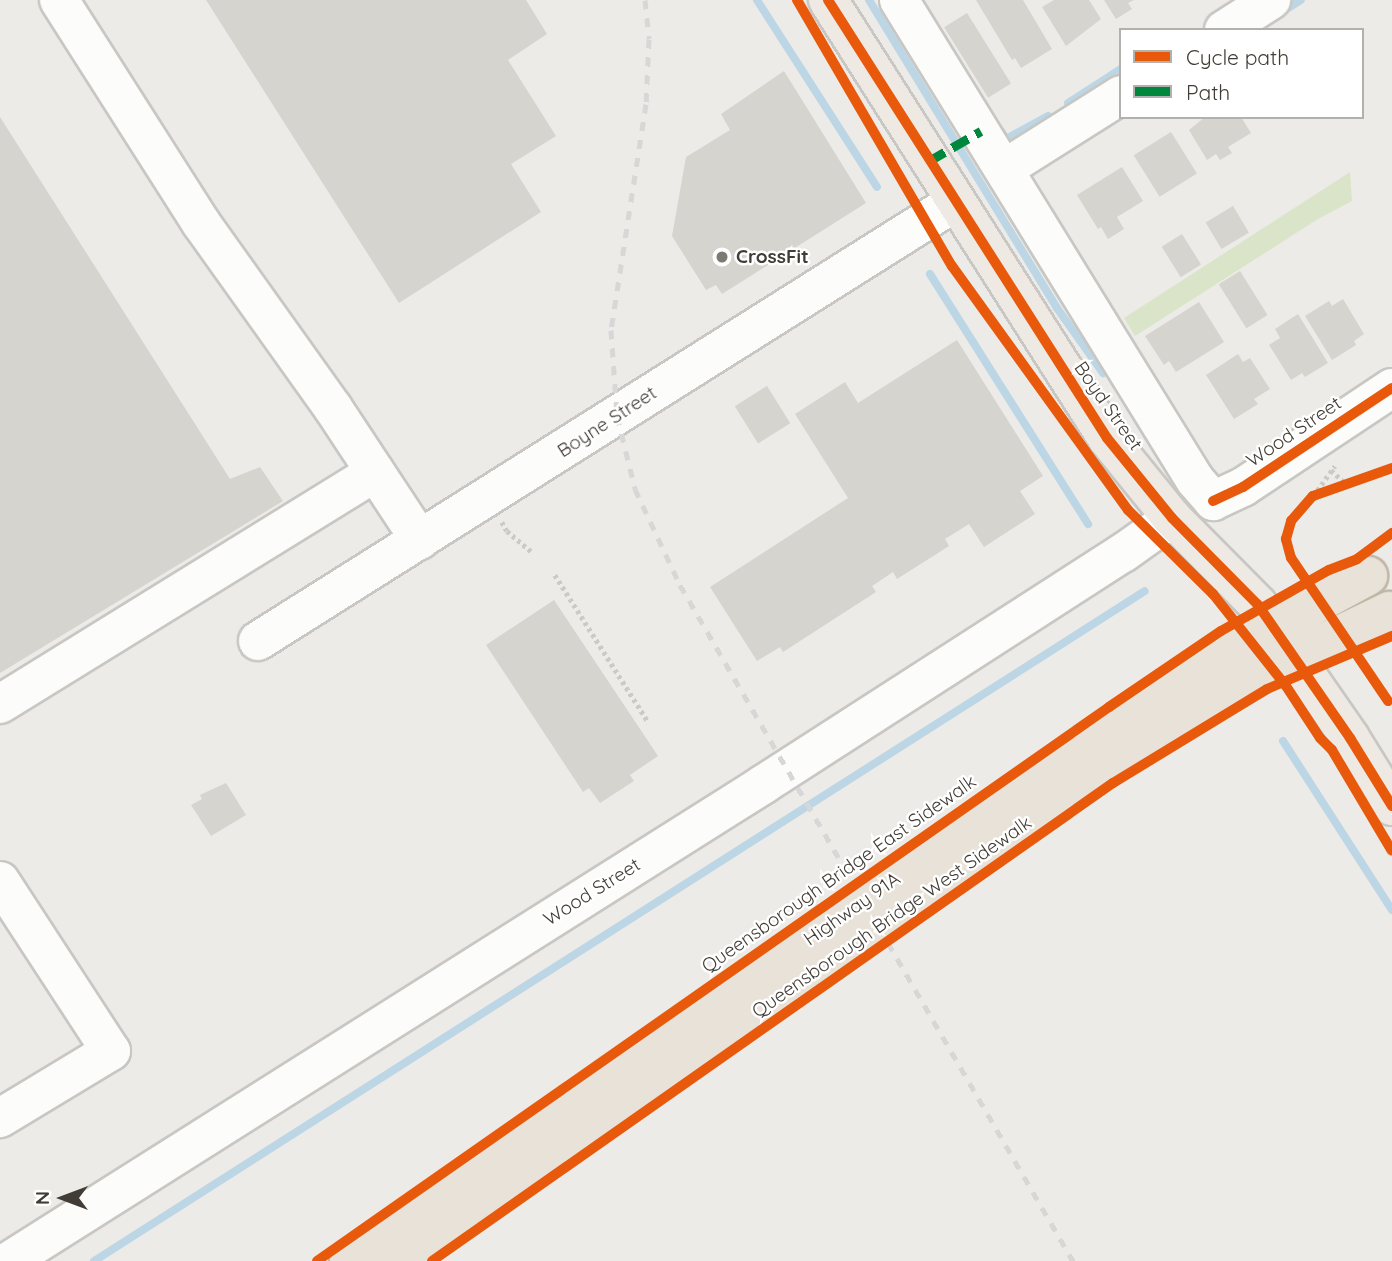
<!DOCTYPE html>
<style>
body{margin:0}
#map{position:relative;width:1392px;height:1261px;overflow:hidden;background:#ecebe7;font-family:Quicksand,sans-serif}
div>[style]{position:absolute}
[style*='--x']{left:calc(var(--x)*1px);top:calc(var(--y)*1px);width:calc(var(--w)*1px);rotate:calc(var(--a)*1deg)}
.green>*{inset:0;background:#dae4c9}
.stream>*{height:8px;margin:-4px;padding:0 4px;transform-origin:4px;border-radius:4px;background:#bcd6e6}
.building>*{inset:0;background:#d5d4cf;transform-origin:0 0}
.path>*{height:4.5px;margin-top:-2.25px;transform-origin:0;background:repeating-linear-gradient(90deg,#cbcac6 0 3.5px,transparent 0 7px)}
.roads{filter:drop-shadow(2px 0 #c8c7c3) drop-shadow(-2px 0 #c8c7c3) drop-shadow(0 2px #c8c7c3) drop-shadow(0 -2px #c8c7c3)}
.minor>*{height:38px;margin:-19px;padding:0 19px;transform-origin:19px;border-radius:19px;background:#fcfcfb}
.major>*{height:38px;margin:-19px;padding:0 19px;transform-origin:19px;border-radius:19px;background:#eeeae3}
.rail>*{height:5px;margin-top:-2.5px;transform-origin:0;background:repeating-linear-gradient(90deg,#d8d7d7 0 9px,transparent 0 18px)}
.bridges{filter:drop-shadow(2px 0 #c1b7a6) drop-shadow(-2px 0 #c1b7a6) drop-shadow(0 2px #c1b7a6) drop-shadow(0 -2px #c1b7a6)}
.highway-bridge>*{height:38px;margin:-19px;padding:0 19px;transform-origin:19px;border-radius:19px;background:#e8e2d9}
.quiet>*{height:9px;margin-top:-4.5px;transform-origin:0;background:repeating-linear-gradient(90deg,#00873e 0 18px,transparent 0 27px)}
.cycleway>*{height:10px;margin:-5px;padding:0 5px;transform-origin:5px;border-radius:5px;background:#e8590c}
.dots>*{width:19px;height:19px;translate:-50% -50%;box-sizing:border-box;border:4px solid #fff;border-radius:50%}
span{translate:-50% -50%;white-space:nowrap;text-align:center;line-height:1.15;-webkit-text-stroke:5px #fff;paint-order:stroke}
.poi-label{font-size:19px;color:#413c35;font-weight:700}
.left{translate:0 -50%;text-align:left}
.street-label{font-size:19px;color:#413c35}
.legend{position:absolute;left:1119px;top:28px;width:245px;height:91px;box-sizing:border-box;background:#fff;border:2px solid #b3b1ae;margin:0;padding:9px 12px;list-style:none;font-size:21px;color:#413c35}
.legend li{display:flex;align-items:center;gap:14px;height:35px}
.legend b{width:35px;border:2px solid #b3b1ae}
.north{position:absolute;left:28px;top:1163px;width:70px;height:70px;-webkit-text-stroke:5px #fff;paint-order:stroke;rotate:270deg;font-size:19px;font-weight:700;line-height:28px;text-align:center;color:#413c35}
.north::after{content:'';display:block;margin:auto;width:24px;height:32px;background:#413c35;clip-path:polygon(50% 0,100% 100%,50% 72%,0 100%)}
</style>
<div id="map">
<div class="green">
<div style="clip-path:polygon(1350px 172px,1352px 201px,1318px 219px,1135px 336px,1124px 318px)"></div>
</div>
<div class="stream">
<div style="--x:757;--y:0;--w:222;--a:57.3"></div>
<div style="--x:869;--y:0;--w:361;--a:58.6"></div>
<div style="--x:1057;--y:308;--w:80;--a:54.7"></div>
<div style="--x:1288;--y:8;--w:15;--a:-32"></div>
<div style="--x:1068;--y:103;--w:63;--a:-32.7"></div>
<div style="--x:1001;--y:131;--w:9;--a:58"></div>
<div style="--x:1006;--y:139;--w:48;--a:-28.7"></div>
<div style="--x:930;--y:274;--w:296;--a:57.7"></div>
<div style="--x:1283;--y:741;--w:201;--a:57.2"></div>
<div style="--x:94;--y:1261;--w:1246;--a:-32.52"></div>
</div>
<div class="building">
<div style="clip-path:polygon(206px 0,526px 0,547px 34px,508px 60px,556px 136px,511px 164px,541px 212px,399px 303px)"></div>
<div style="clip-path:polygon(976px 0,1023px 0,1052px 49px,1021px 68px,1015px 58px,1012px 60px)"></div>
<div style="clip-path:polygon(1054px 0,1089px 0,1101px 19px,1066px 46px,1042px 7px)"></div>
<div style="clip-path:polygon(1104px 0,1134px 0,1128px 3px,1132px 9px,1116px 19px)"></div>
<div style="left:967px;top:13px;width:83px;height:27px;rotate:58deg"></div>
<div style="clip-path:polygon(784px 71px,866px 203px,722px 294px,716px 285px,706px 290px,672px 236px,686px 157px,730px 130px,721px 114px)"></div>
<div style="clip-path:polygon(0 117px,230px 479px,260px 467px,283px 501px,0 673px)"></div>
<div style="clip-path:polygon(1205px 117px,1241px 117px,1251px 133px,1228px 147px,1232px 153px,1220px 160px,1216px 154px,1207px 160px,1189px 130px)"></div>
<div style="left:1171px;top:132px;width:49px;height:44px;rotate:58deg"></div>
<div style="clip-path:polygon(1122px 167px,1143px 201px,1117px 217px,1124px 229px,1108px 239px,1101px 227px,1098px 229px,1077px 195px)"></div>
<div style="left:1233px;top:206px;width:31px;height:32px;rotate:59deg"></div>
<div style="left:1182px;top:234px;width:36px;height:24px;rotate:58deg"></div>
<div style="left:1240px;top:271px;width:52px;height:25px;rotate:58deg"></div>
<div style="clip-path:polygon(1343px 299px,1364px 334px,1354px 341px,1356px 345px,1332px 360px,1305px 316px,1329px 301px,1332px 306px)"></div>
<div style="clip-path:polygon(1199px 302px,1224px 342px,1176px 372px,1169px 361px,1164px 365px,1145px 336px)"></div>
<div style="clip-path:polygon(1298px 314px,1328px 363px,1305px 377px,1302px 373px,1291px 380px,1269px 345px,1280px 338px,1275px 329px)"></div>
<div style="clip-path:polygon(957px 340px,1043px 476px,1020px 491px,1035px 514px,984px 547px,969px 524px,945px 539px,949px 546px,897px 579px,893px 572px,872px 586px,876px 592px,783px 652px,780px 647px,757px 661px,710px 587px,848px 498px,795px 414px,845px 382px,858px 403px)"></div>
<div style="clip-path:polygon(1238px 354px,1243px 362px,1250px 358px,1270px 389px,1254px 399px,1258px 404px,1234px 419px,1206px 375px)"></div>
<div style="left:767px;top:386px;width:44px;height:38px;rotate:58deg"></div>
<div style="clip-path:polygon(554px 600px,658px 756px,630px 775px,634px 781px,600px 803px,589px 788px,583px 792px,486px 645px)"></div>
<div style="clip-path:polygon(226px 783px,246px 815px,211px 836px,191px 805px,202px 799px,200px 795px)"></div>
</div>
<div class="path">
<div style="--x:1331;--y:470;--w:21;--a:43"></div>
<div style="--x:1313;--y:496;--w:37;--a:-54"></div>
<div style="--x:502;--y:522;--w:10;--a:61"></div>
<div style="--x:507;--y:531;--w:34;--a:40"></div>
<div style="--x:555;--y:575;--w:175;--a:57.6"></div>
</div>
<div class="roads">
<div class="minor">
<div style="--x:59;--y:0;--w:264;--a:57.5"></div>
<div style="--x:201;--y:223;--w:227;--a:54.5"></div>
<div style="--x:333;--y:408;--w:158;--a:56.6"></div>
<div style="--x:899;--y:0;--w:564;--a:58.34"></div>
<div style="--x:1195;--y:480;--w:28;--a:49"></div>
<div style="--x:1213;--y:501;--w:33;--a:-25"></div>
<div style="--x:1243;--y:487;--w:179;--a:-33.6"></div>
<div style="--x:1224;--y:30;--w:56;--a:-32.6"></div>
<div style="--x:1004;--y:169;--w:138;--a:-32.3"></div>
<div style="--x:258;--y:641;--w:824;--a:-32.2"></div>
<div style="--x:0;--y:704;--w:441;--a:-31.7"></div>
<div style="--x:0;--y:881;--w:203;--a:56.9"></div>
<div style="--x:111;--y:1051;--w:130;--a:148.9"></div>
<div style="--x:9;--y:1261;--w:893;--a:-32.28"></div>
<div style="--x:764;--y:784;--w:427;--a:-32.8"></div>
<div style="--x:1123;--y:553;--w:60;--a:-35.5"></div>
</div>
<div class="major">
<div style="--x:828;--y:0;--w:519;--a:57.5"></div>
<div style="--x:1107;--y:438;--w:103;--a:50.9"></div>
<div style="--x:1172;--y:518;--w:122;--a:45.3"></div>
<div style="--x:1258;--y:605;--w:162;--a:55.3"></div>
<div style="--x:1350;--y:738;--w:80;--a:58.3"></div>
</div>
</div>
<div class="rail">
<div style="--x:645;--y:0;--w:39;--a:84"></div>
<div style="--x:649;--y:39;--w:65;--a:92.6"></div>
<div style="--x:646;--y:104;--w:229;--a:98.8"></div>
<div style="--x:611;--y:330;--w:86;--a:86"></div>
<div style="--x:617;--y:416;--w:75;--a:76.1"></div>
<div style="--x:635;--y:489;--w:106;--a:64.9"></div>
<div style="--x:680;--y:585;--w:782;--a:59.83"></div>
</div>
<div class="bridges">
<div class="highway-bridge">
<div style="--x:349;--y:1261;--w:1048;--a:-34.86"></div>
<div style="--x:1209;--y:662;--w:181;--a:-28.4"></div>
<div style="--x:400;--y:1261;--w:902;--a:-34.98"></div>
<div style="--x:1139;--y:744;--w:148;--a:-30"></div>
<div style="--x:1267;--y:670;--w:136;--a:-25.8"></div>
</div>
</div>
<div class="quiet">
<div style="--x:929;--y:161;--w:60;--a:-30"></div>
</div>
<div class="cycleway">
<div style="--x:797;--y:0;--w:308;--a:59.8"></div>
<div style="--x:952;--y:266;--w:301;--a:54.2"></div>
<div style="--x:1128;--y:510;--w:120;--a:44.7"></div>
<div style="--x:1213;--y:594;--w:117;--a:51.6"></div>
<div style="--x:1286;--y:686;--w:62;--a:56.8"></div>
<div style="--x:1320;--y:738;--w:17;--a:45"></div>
<div style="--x:1332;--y:750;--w:117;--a:59.3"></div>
<div style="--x:828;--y:0;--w:519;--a:57.5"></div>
<div style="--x:1107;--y:438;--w:103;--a:50.9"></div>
<div style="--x:1172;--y:518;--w:122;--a:45.3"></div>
<div style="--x:1258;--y:605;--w:162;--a:55.3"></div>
<div style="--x:1350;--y:738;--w:80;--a:58.3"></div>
<div style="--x:1213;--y:501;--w:33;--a:-25"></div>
<div style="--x:1243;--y:487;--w:179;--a:-33.6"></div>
<div style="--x:1388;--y:701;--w:173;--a:-124.1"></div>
<div style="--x:1291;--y:558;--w:20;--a:-105"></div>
<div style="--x:1286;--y:539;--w:19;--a:-74"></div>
<div style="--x:1291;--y:521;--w:33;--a:-49"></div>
<div style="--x:1313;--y:496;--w:84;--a:-19.5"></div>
<div style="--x:317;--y:1261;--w:967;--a:-34.97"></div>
<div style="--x:1109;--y:707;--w:135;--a:-34.2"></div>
<div style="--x:1221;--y:631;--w:124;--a:-29.5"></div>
<div style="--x:1329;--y:570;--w:30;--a:-21"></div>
<div style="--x:1357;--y:559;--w:44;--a:-36.6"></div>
<div style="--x:432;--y:1261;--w:832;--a:-35.07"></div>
<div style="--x:1113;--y:783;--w:180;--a:-31.4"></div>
<div style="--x:1267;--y:689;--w:136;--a:-23"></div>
</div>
<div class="dots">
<div style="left:722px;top:257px;background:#7d7973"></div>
</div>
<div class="poi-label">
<span class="left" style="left:736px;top:257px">CrossFit</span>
</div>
<div class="street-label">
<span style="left:1108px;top:406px;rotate:55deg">Boyd Street</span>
<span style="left:607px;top:422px;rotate:-33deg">Boyne Street</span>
<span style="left:1294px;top:432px;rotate:-34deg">Wood Street</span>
<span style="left:839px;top:874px;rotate:-35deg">Queensborough Bridge East Sidewalk</span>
<span style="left:592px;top:892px;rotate:-32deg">Wood Street</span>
<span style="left:852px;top:909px;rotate:-35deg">Highway 91A</span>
<span style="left:892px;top:917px;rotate:-35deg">Queensborough Bridge West Sidewalk</span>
</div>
<ul class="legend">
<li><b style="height:9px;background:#e8590c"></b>Cycle path</li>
<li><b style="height:9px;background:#00873e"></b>Path</li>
</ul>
<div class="north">N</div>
</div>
